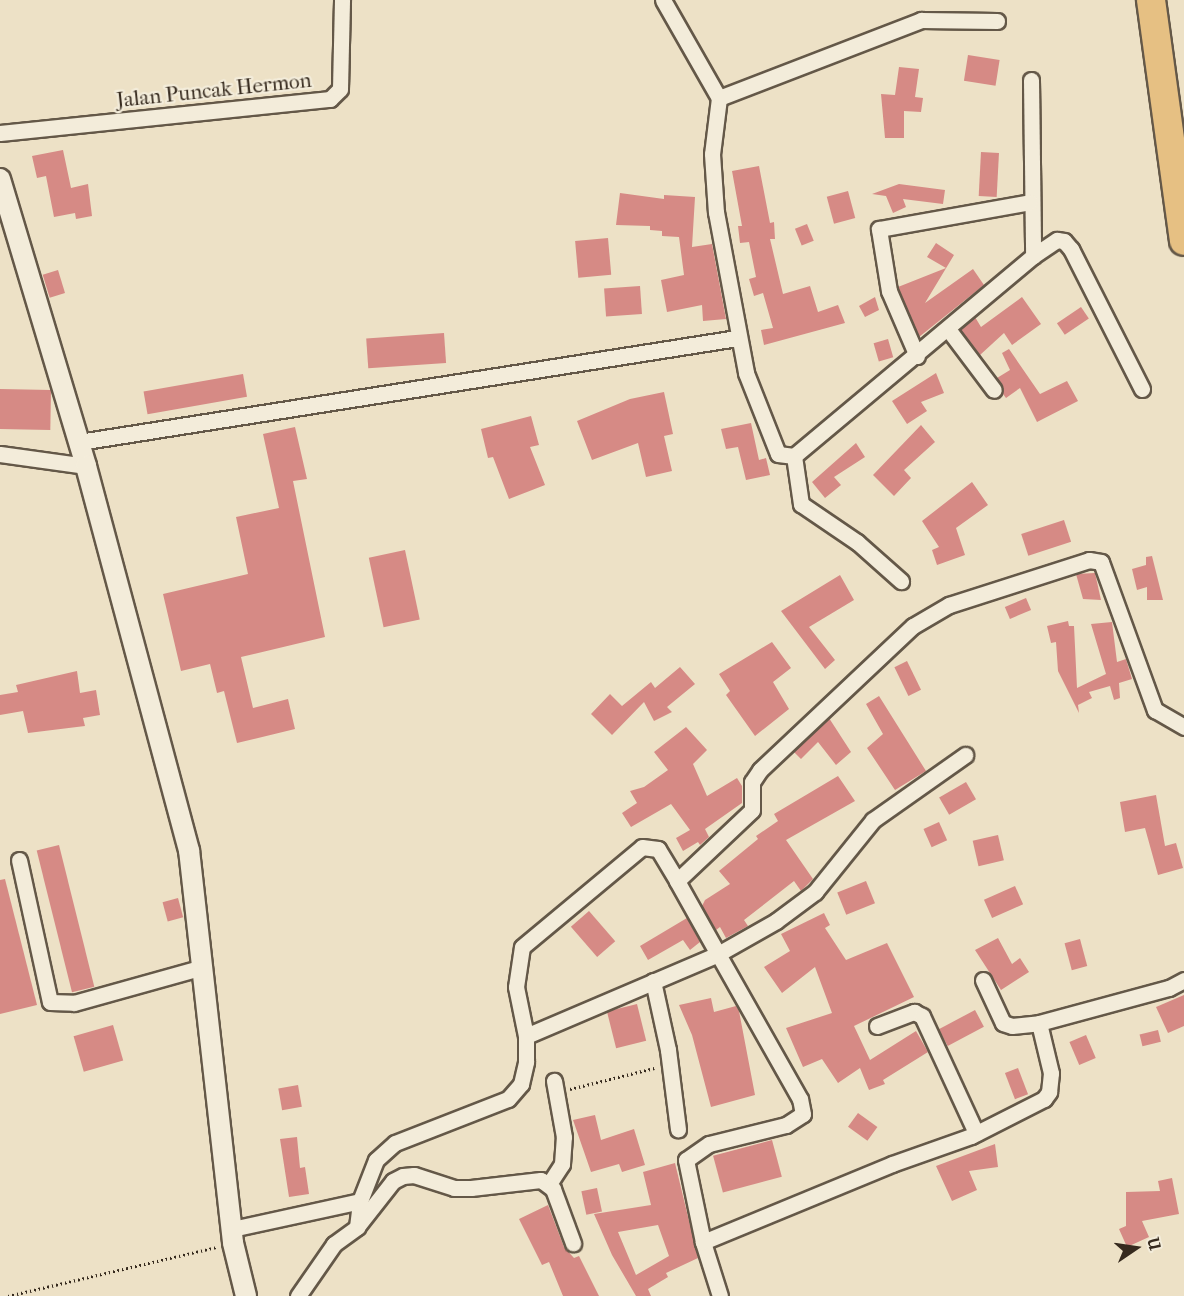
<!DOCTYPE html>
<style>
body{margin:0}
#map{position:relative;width:1184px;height:1296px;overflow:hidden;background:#ede1c6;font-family:"IM FELL French Canon",serif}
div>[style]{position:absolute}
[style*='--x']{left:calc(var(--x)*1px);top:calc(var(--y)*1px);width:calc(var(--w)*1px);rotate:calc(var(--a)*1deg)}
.building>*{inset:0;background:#d68a85;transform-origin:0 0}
.path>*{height:3px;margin-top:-1.5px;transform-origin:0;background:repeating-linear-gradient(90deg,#362a1e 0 1.5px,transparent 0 4.5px)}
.roads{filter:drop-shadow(2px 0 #645848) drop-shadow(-2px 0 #645848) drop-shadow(0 2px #645848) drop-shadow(0 -2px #645848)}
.minor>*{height:15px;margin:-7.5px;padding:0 7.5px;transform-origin:7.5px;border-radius:7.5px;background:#f3ecda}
.tertiary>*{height:20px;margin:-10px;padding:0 10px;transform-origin:10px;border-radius:10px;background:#f3ecda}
.motorway>*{height:28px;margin:-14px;padding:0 14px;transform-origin:14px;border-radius:14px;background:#e6c083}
span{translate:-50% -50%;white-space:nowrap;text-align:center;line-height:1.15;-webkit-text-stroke:4.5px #f3ecda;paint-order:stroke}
.street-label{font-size:21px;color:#362a1e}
.north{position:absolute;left:1106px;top:1218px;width:60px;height:60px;-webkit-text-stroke:4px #f3ecda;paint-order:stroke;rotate:77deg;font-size:16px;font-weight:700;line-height:24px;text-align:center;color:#362a1e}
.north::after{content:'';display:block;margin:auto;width:21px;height:27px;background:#362a1e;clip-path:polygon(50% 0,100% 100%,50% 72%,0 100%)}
</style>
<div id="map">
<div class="building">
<div style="left:968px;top:55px;width:32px;height:26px;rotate:9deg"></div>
<div style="clip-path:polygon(899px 67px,919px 69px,915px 97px,923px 98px,921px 112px,904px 111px,904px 138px,885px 138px,881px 94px,895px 95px)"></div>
<div style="clip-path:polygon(63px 150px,71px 188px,88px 184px,92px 216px,76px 219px,75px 213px,54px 217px,46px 176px,37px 178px,32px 156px)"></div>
<div style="left:981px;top:152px;width:18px;height:44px;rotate:3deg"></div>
<div style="clip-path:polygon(759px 166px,770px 223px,774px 222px,775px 239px,770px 239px,783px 294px,810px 286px,818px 312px,838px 305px,845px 323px,764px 345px,761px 330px,773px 328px,763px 293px,754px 296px,749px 279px,756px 277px,749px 242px,740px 243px,738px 226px,742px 226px,732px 171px)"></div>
<div style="clip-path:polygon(899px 184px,945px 190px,943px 204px,903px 199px,906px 207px,893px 213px,886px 196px,872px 194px)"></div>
<div style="left:848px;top:191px;width:28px;height:22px;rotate:75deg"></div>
<div style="clip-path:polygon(620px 193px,664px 199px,664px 195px,695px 197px,692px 247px,712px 244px,726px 319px,703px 321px,702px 305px,667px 312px,661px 280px,684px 275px,679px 237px,662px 236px,662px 231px,650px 230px,650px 226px,616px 225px)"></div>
<div style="left:807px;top:224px;width:18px;height:13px;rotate:68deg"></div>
<div style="left:608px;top:238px;width:37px;height:33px;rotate:85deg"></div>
<div style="clip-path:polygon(936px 243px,954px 255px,925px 303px,973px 269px,984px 285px,919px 337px,898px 287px,946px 268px,927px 257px)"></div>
<div style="left:58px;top:270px;width:24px;height:16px;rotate:73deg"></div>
<div style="left:640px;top:286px;width:28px;height:36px;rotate:86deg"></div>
<div style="clip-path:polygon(875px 297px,879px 310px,865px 317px,859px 306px)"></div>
<div style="clip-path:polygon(1022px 297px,1041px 324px,1012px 345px,1004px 333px,980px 355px,960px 329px,975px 317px,981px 327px)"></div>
<div style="left:1081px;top:307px;width:14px;height:29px;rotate:56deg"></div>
<div style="left:444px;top:333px;width:30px;height:78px;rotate:86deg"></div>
<div style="left:888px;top:339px;width:19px;height:15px;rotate:74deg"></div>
<div style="clip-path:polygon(1009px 349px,1040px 394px,1067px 381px,1078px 401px,1037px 422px,1020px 388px,1006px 398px,1003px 394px,997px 378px,1010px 370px,1002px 353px)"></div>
<div style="clip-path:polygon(936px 373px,944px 393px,921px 402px,927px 411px,907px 424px,892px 401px)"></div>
<div style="left:243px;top:374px;width:23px;height:101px;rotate:80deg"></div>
<div style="left:0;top:389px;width:51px;height:40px;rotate:1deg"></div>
<div style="clip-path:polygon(664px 392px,673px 434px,664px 436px,672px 471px,646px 477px,638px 443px,592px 460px,577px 421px,630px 399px)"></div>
<div style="clip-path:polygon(531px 416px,539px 445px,530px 447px,545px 485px,509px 499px,493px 457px,488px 458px,481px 429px)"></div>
<div style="clip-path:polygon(751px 423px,759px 460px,766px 458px,770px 475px,746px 480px,738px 447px,726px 449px,721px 429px)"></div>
<div style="clip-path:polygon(921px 425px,935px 442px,904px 470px,911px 478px,894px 496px,873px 475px)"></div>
<div style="clip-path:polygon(295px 427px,307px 479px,293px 481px,325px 637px,241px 657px,253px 708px,288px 699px,295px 729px,237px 743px,224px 691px,217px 693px,210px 664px,181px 671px,163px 594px,248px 574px,236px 517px,279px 508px,263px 434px)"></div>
<div style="clip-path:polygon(856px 443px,865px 457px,834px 477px,841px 485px,825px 498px,812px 482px)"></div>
<div style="clip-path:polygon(972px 482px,988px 505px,956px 528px,965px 555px,937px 565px,932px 550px,939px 547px,922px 521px)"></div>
<div style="left:1064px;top:520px;width:23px;height:45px;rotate:72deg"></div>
<div style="left:405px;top:550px;width:71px;height:37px;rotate:78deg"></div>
<div style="clip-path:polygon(1152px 556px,1163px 600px,1147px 600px,1147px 587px,1137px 590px,1132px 569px,1146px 565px,1146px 557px)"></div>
<div style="clip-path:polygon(1095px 573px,1101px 600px,1083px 599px,1076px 574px)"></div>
<div style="clip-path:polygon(840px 575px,854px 600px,809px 627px,835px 660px,825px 669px,781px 611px)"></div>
<div style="left:1026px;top:598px;width:13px;height:23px;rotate:67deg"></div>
<div style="clip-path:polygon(1068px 621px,1069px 626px,1074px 626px,1077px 688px,1106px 674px,1091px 624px,1112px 622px,1117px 662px,1126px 659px,1132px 679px,1119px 683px,1120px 698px,1114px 700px,1110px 686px,1089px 692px,1092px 698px,1078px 705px,1079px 713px,1058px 671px,1056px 642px,1051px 643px,1047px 626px)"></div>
<div style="clip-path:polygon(772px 642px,791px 668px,773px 682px,789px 709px,755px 736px,726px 695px,730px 691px,719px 674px)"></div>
<div style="left:907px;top:661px;width:32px;height:14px;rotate:64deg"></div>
<div style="clip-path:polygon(680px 667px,695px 684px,667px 707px,672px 712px,654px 721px,644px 702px,612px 735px,591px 714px,610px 694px,622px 706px,651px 682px,655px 688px)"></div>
<div style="clip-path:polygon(77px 671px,80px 693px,96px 690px,100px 715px,83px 718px,85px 726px,28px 733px,23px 711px,0 715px,0 695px,18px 692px,16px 685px)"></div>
<div style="clip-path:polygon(879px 696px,926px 771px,895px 790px,867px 748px,883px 734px,866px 704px)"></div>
<div style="clip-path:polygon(829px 718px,851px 752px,836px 765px,818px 742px,801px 759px,794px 752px)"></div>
<div style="clip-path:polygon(686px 727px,707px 750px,693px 764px,707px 796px,737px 778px,742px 786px,742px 803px,705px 829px,709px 837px,700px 845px,698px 842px,683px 851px,676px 838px,690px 830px,671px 804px,631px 827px,622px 813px,637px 803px,630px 791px,644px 787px,668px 770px,654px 752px)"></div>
<div style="clip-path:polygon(838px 776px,855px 801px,786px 840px,813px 879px,801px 891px,794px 881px,744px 920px,748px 926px,726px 938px,720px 927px,716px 930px,702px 906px,705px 900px,730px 884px,719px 871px,758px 839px,756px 836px,778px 821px,774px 814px)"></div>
<div style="left:966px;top:782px;width:20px;height:31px;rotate:60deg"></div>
<div style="clip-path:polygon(1156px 795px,1165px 846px,1176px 843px,1183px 868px,1158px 875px,1145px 828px,1125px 832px,1120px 802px)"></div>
<div style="left:939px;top:822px;width:20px;height:17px;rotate:66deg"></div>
<div style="left:998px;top:835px;width:26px;height:26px;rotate:77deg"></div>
<div style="left:59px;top:845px;width:146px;height:23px;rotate:76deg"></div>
<div style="clip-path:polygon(5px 879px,37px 1005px,0 1014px,0 880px)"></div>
<div style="left:866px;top:881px;width:24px;height:31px;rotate:68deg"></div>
<div style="left:1015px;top:886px;width:20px;height:34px;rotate:66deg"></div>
<div style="left:178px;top:898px;width:20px;height:16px;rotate:75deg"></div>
<div style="left:589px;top:911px;width:40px;height:24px;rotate:49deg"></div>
<div style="clip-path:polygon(824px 913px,830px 925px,825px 928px,846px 960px,887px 943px,914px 997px,854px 1026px,870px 1060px,916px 1031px,928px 1052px,883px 1080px,885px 1084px,869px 1090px,860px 1068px,838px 1083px,822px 1059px,803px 1067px,786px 1028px,832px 1013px,815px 967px,782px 993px,764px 967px,790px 951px,781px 934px)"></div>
<div style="clip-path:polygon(687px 918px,700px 942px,690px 950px,683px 940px,648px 960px,640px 946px)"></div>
<div style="clip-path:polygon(998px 938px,1012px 964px,1020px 958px,1029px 972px,1001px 990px,975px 950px)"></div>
<div style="left:1080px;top:939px;width:28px;height:16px;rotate:75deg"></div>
<div style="clip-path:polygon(1184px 995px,1184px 1026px,1168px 1033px,1156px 1007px)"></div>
<div style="clip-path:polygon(711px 998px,714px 1012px,736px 1006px,739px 1011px,755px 1095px,711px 1107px,692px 1035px,679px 1005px)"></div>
<div style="left:637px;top:1004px;width:38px;height:31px;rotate:76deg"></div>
<div style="left:975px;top:1010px;width:19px;height:41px;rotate:62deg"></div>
<div style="left:113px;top:1025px;width:37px;height:41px;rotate:74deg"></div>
<div style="left:1158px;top:1030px;width:12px;height:19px;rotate:76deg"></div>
<div style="left:1086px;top:1035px;width:25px;height:18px;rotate:67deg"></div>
<div style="left:1018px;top:1068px;width:28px;height:14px;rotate:69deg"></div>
<div style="left:298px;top:1085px;width:22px;height:20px;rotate:80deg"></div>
<div style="left:858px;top:1113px;width:24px;height:17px;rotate:36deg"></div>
<div style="clip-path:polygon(595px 1115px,601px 1140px,634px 1129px,645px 1165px,622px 1172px,619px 1164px,591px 1172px,573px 1120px)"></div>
<div style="clip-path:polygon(297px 1137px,300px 1168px,305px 1167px,309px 1194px,289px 1197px,280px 1139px)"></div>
<div style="left:772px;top:1140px;width:38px;height:61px;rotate:75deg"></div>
<div style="clip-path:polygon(995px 1144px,998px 1167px,969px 1171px,977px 1190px,952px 1201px,936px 1166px)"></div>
<div style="clip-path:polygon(evenodd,675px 1163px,698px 1258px,666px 1273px,668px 1277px,648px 1289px,651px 1296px,636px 1296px,612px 1255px,594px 1214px,651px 1205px,643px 1172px,675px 1163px,658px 1225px,669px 1256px,636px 1275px,618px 1232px,658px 1225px)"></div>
<div style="clip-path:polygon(1172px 1178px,1179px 1214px,1142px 1221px,1149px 1237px,1127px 1247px,1119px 1229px,1126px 1226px,1126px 1192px,1160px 1191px,1158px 1181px)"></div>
<div style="left:597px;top:1188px;width:24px;height:16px;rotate:78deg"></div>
<div style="clip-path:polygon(548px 1205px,564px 1247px,574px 1258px,579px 1256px,599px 1296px,563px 1296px,549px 1262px,542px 1265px,519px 1219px)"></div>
</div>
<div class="path">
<div style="--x:570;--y:1089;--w:87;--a:-14"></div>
<div style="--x:8;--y:1296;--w:215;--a:-13.2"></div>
</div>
<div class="roads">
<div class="minor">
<div style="--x:663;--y:0;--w:113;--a:60.3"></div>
<div style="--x:719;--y:98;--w:56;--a:97.1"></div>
<div style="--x:712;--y:154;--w:58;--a:86.1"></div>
<div style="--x:716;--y:212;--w:164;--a:79.4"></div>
<div style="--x:746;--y:373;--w:87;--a:68.4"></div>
<div style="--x:778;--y:454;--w:16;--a:7"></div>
<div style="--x:794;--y:456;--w:312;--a:-39.9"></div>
<div style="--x:1033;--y:256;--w:29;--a:-34"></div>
<div style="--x:1057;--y:240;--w:7;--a:8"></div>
<div style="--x:1064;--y:241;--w:11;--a:49"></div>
<div style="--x:1071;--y:249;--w:157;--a:63.1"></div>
<div style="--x:1031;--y:80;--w:176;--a:89.3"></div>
<div style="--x:719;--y:98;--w:217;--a:-21.1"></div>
<div style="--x:921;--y:20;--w:76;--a:0.8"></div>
<div style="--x:0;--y:133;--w:332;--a:-5.9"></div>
<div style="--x:330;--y:99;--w:14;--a:-45"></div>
<div style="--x:340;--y:89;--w:89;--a:-88.7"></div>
<div style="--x:948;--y:329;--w:76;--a:53"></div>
<div style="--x:917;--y:356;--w:71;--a:-113.3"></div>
<div style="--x:889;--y:291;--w:63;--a:-99.2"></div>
<div style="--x:879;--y:229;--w:153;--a:-10.1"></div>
<div style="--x:79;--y:442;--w:666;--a:-8.98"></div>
<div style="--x:0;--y:454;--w:87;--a:7.9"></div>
<div style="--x:794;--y:456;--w:49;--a:81.7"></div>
<div style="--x:801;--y:504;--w:68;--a:34.2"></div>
<div style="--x:857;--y:542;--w:59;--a:41.6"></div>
<div style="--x:19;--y:860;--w:145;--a:77.7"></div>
<div style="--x:50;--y:1002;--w:24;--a:2"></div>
<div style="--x:74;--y:1003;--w:134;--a:-15.6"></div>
<div style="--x:983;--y:980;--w:47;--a:65.1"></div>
<div style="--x:1003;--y:1023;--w:9;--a:18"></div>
<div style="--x:1012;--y:1026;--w:27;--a:-6"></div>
<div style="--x:1039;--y:1023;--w:135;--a:-15.1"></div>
<div style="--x:1169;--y:988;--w:17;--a:-28"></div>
<div style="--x:653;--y:981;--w:71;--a:77.7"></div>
<div style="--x:668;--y:1050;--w:80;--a:82.8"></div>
<div style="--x:877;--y:1026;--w:40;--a:-21"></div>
<div style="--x:914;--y:1012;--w:9;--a:27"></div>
<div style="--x:922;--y:1016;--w:129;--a:65.2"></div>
<div style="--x:526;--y:1036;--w:50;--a:-101.5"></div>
<div style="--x:516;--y:987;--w:40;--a:-81.5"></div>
<div style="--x:522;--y:947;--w:156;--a:-39.8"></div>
<div style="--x:642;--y:847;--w:16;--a:7"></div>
<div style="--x:658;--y:849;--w:37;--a:59"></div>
<div style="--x:549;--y:1184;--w:24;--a:-57"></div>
<div style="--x:562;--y:1164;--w:27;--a:-86"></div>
<div style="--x:564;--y:1137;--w:57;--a:-100.1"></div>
<div style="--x:357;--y:1227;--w:26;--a:-83"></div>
<div style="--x:360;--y:1201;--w:44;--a:-68.7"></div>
<div style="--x:376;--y:1160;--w:25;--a:-42"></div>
<div style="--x:395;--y:1143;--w:121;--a:-21.3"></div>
<div style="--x:508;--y:1099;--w:20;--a:-49"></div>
<div style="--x:521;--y:1084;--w:23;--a:-77"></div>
<div style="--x:526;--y:1062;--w:26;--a:-90"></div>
<div style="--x:526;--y:1036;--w:209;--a:-23.1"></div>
<div style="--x:718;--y:954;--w:84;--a:-119.3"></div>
<div style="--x:677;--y:881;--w:103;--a:-43.4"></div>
<div style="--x:752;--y:810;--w:28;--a:-90"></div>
<div style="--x:752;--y:782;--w:14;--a:-56"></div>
<div style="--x:760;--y:770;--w:210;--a:-43.3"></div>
<div style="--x:913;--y:626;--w:42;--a:-30.3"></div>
<div style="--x:949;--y:605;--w:147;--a:-17.8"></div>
<div style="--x:1089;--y:560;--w:12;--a:9"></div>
<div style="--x:1101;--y:562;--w:158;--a:70"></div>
<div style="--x:1155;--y:710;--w:34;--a:30"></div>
<div style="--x:232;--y:1229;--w:131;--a:-12.3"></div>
<div style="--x:703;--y:1242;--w:84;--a:-101.7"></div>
<div style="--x:686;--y:1160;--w:28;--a:-35"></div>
<div style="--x:709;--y:1144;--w:79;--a:-13.9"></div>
<div style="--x:786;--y:1125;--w:20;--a:-33"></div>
<div style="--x:803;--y:1114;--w:15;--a:-101"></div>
<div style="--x:800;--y:1099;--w:167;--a:-119.5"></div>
<div style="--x:718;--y:954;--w:67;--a:-29.6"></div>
<div style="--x:776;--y:921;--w:49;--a:-36.6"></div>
<div style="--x:815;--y:892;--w:92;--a:-51.1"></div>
<div style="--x:873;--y:820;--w:113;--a:-35.2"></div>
<div style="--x:298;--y:1296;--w:63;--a:-55.3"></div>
<div style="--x:334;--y:1244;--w:29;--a:-36"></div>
<div style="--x:357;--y:1227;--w:58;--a:-52"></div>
<div style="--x:393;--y:1181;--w:11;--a:-27"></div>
<div style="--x:403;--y:1176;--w:11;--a:-5"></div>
<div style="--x:414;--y:1175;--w:42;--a:18"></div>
<div style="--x:454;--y:1188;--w:17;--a:0"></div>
<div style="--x:471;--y:1188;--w:70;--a:-6.5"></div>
<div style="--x:541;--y:1180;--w:15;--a:37"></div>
<div style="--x:553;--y:1189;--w:58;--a:69.7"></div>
<div style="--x:720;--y:1296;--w:57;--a:-107.5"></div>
<div style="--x:703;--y:1242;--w:204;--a:-22.4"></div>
<div style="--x:892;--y:1164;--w:84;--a:-19.5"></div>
<div style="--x:971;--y:1136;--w:82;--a:-26.9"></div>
<div style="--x:1044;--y:1099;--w:9;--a:-54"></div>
<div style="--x:1049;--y:1092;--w:19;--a:-84"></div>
<div style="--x:1051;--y:1073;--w:51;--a:-103.5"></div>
</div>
<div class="tertiary">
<div style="--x:0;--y:179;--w:300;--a:73.3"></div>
<div style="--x:86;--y:466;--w:398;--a:75"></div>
<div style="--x:189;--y:850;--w:395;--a:83.6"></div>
<div style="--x:233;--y:1243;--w:55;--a:76.2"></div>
</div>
<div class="motorway">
<div style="--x:1151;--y:0;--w:243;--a:82.2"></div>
</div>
</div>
<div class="street-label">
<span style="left:214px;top:90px;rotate:-6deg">Jalan Puncak Hermon</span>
</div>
<div class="north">U</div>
</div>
